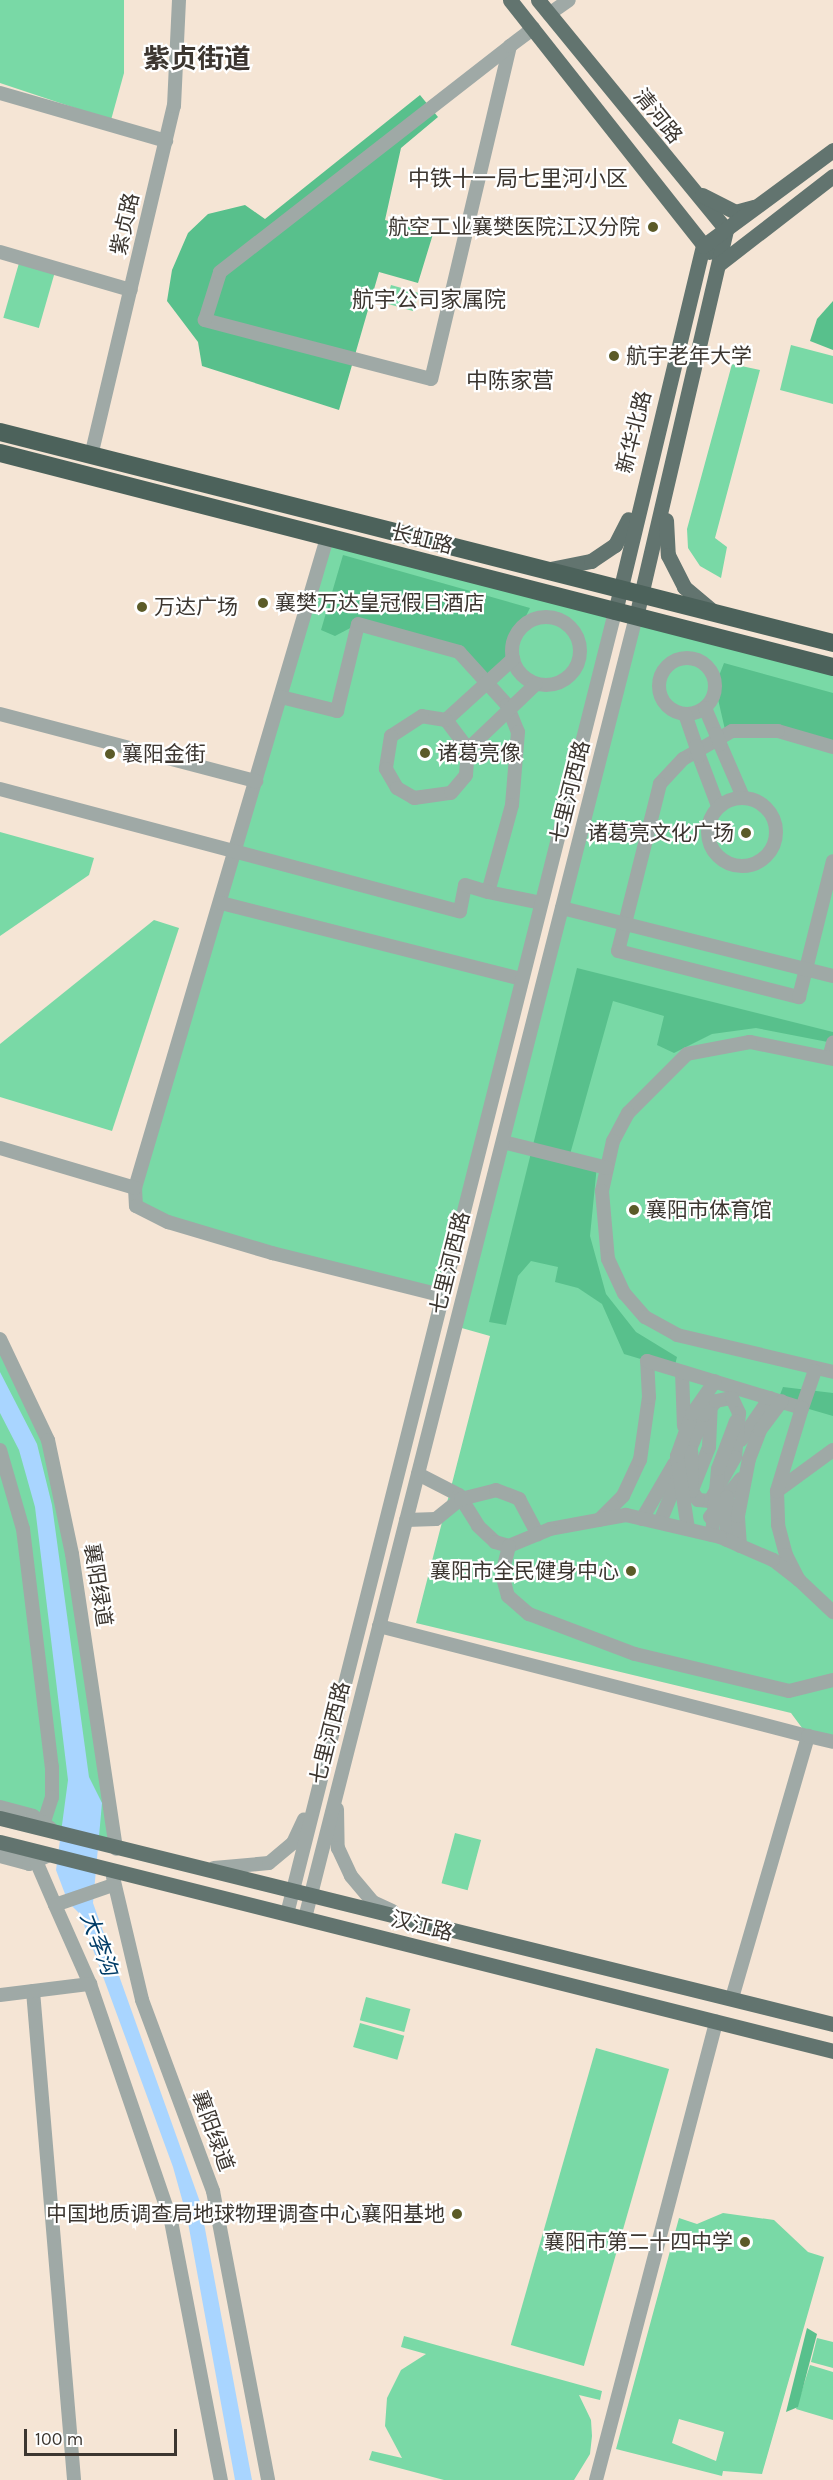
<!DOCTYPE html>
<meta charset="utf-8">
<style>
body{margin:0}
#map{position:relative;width:833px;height:2480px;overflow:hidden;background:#f5e5d5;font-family:Karla,"Noto Sans SC",sans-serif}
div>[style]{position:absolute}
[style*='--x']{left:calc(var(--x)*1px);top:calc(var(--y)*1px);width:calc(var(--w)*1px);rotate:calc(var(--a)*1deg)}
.green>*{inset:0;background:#79d9a6;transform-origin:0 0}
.forest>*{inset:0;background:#58c08c}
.water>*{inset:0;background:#a9d5ff}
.minor>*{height:14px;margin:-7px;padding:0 7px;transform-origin:7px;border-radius:7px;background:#9fa9a6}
.minor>.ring{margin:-7px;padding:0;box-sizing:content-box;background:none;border:14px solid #9fa9a6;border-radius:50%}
.major>*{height:15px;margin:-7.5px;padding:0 7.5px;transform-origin:7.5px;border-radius:7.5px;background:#62746f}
.highway>*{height:18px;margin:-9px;padding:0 9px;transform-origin:9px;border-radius:9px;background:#4c625b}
.minor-bridge>*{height:14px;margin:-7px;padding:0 7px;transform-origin:7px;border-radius:7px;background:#9fa9a6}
.dots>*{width:16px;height:16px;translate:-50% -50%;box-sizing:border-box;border:3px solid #fff;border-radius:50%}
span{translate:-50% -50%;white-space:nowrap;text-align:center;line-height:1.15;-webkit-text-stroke:4.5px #fff;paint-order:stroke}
.street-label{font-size:21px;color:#3c3630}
.poi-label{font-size:21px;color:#3c3630}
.right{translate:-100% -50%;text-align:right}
.left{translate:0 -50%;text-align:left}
.neighbourhood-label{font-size:22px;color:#3c3630}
.water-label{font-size:22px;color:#013c67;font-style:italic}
.district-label{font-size:27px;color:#3c3630;font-weight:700}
.scale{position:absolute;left:24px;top:2429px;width:153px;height:27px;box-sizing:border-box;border:3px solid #3c3630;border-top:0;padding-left:8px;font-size:18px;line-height:21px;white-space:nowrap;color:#3c3630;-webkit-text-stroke:4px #fff;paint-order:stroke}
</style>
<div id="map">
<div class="green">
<div style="clip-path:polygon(0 0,124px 0,124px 73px,111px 120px,0 83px)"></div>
<div style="left:19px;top:263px;width:37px;height:57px;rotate:16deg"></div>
<div style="left:391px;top:285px;width:29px;height:19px;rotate:16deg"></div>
<div style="clip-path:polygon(791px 345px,833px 356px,833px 404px,780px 390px)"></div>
<div style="clip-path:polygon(732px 364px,760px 370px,715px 538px,727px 547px,721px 578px,700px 566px,688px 548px,687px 529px)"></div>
<div style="clip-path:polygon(327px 538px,615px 612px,441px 1295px,272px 1253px,136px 1206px)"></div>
<div style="clip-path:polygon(636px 617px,833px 667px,833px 1742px,808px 1736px,791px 1713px,416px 1623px,490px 1336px,451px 1325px)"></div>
<div style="clip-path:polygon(0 832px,94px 858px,89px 875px,0 936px)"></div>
<div style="clip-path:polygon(154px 920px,179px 928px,112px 1131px,0 1097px,0 1044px)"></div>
<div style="clip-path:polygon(0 1339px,48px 1440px,116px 1849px,0 1818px)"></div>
<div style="left:455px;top:1833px;width:27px;height:52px;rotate:15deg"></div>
<div style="left:366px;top:1997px;width:46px;height:24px;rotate:15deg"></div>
<div style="left:360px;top:2023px;width:46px;height:25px;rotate:16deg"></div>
<div style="left:596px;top:2048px;width:76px;height:309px;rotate:16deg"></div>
<div style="clip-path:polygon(evenodd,723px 2213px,774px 2220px,808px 2252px,824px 2257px,762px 2474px,723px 2471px,722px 2476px,616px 2449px,679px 2218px,697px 2224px,723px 2213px,679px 2419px,724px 2432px,716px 2461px,672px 2443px,679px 2419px)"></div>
<div style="clip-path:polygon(404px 2336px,602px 2391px,600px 2400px,579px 2395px,591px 2420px,592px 2436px,590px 2454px,574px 2480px,444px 2480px,369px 2460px,372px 2451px,402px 2458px,385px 2426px,387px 2398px,401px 2370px,426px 2354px,401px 2347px)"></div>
<div style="clip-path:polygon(817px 2338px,833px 2342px,833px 2368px,811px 2362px)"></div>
<div style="clip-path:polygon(810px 2365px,833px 2372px,833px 2420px,796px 2409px)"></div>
</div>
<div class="forest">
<div style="clip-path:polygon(420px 95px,438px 117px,401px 148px,385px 220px,433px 234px,418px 283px,379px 272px,339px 410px,202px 366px,198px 342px,167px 301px,172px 270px,188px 233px,208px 214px,245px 205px,265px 219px)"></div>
<div style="clip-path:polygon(833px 301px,833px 350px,810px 341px,817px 319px)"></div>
<div style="clip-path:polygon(343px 555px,530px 608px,513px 642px,513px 659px,489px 680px,459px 652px,358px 624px,335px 636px,321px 630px)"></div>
<div style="clip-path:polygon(724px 663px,833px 693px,833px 745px,778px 731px,726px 734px,715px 686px)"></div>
<div style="clip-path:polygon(577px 968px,833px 1032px,833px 1043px,756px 1028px,712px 1034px,674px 1053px,657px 1045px,664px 1016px,613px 1001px,569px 1158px,597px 1165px,590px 1236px,606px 1294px,636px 1332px,677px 1357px,674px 1369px,624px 1354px,602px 1304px,578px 1288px,555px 1282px,558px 1267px,531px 1261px,518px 1276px,506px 1325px,489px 1322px)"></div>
<div style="clip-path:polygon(783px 1387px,833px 1393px,833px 1416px,778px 1400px)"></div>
<div style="clip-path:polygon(807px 2328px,817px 2334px,798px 2407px,786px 2412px)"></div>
</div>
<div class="water">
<div style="clip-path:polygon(0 1372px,37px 1444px,52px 1505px,89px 1777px,102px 1803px,93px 1903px,200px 2202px,252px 2480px,235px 2480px,187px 2217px,173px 2167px,80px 1914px,68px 1902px,56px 1870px,68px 1780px,35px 1507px,19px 1450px,0 1413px)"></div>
</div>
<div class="minor">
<div style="--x:549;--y:14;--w:24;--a:-35"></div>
<div style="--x:510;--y:46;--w:342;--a:103.3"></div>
<div style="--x:431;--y:379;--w:234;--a:-165.4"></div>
<div style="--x:205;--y:320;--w:50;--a:-72.6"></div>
<div style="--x:220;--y:272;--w:368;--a:-37.9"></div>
<div style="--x:510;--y:46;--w:21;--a:-37"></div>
<div style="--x:527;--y:33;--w:8;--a:-40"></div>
<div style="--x:0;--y:93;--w:173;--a:16.1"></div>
<div style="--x:0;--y:252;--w:136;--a:16.2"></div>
<div style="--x:91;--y:456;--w:360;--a:-76.7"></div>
<div style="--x:174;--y:106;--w:106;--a:-87.3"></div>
<div style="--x:327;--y:538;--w:678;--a:106.46"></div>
<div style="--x:135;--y:1188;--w:18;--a:87"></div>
<div style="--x:136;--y:1206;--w:36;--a:27"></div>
<div style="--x:168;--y:1222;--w:109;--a:16.6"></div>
<div style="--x:272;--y:1253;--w:174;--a:14"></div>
<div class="ring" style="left:512px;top:617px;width:54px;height:54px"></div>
<div class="ring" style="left:659px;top:658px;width:42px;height:42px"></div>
<div style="--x:281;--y:697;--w:58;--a:14"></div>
<div style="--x:337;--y:711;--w:89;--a:-76.4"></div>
<div style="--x:358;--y:624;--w:105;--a:15.5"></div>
<div style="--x:459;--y:652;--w:72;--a:47.8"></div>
<div style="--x:507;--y:705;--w:29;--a:68"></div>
<div style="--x:518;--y:732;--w:73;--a:94.7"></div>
<div style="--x:512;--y:805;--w:90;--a:105.4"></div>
<div style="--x:488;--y:892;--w:54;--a:11.7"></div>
<div style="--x:705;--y:708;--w:28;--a:67"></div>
<div style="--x:0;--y:714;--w:265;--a:14.7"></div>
<div style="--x:685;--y:714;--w:34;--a:71"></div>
<div style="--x:446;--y:720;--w:91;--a:-42.3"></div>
<div style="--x:720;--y:744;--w:58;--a:66.5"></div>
<div style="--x:833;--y:747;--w:57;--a:-163.8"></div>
<div style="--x:778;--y:731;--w:46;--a:180"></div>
<div style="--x:732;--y:731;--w:56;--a:150.3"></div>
<div style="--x:683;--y:759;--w:34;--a:133"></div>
<div style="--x:660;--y:784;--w:172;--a:104.1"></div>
<div style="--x:618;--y:951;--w:187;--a:14.3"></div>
<div style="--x:799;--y:997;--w:140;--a:-76"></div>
<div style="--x:468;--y:749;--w:36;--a:-127"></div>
<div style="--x:446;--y:720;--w:24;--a:-171"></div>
<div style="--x:422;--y:716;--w:37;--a:147"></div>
<div style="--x:391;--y:736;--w:33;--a:99"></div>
<div style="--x:386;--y:769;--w:22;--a:60"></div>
<div style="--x:397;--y:788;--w:20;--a:30"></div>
<div style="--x:414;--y:798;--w:37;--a:-8"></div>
<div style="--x:451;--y:793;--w:23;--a:-50"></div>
<div style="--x:466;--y:775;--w:26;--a:-86"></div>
<div style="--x:468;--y:749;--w:94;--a:-43.7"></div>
<div style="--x:699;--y:756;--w:53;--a:69.2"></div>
<div style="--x:0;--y:789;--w:476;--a:14.9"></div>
<div style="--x:460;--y:911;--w:26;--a:-79"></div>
<div style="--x:465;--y:885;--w:24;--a:17"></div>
<div class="ring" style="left:708px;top:798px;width:54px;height:54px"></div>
<div style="--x:221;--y:903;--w:310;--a:14.2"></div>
<div style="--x:562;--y:908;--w:279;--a:14.1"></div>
<div style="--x:829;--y:1058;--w:16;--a:-75"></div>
<div style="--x:833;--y:1059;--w:85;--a:-168.4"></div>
<div style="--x:750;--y:1042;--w:64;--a:169.2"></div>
<div style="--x:687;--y:1054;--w:83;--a:135"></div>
<div style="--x:628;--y:1113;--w:32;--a:118"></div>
<div style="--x:613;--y:1141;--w:51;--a:102.4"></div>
<div style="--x:602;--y:1191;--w:68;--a:85"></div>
<div style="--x:608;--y:1259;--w:38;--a:65"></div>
<div style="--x:624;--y:1293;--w:32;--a:49"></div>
<div style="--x:645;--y:1317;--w:37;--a:29"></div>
<div style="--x:677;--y:1335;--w:160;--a:13.3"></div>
<div style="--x:503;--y:1142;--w:107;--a:14"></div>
<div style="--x:0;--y:1148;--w:141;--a:16.5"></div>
<div style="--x:0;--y:1339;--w:112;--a:64.6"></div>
<div style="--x:48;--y:1440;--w:116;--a:78.1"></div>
<div style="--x:72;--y:1554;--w:298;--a:81.5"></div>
<div style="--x:682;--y:1372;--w:54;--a:87.9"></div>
<div style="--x:802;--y:1408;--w:39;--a:-71"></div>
<div style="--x:741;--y:1440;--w:51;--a:-55.4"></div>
<div style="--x:0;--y:1450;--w:82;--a:73.8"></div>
<div style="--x:23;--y:1529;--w:240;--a:83.1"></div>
<div style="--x:52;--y:1767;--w:30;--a:90"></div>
<div style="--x:52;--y:1797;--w:28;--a:108"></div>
<div style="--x:833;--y:1450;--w:69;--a:143.8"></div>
<div style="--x:777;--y:1491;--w:34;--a:88"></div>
<div style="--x:778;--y:1525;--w:31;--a:75"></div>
<div style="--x:786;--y:1555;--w:28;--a:63"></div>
<div style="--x:799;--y:1580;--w:47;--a:43.3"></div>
<div style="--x:418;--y:1474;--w:46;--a:27.1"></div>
<div style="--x:459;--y:1495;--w:36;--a:58"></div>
<div style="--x:478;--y:1526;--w:23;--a:43"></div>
<div style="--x:495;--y:1542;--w:15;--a:16"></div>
<div style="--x:692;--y:1490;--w:46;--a:-68.4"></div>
<div style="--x:709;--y:1447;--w:45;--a:-87.5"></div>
<div style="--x:710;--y:1517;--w:49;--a:-50.8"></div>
<div style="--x:642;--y:1519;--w:64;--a:-59.8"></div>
<div style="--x:406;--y:1520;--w:30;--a:-2"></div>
<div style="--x:436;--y:1519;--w:32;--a:-39"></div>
<div style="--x:461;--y:1499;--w:36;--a:-14"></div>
<div style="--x:496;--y:1490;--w:25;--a:21"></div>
<div style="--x:519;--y:1499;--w:40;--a:62"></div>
<div style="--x:599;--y:1520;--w:34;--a:-45"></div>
<div style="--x:623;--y:1496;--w:40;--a:-65"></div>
<div style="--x:640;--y:1460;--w:64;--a:-81.9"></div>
<div style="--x:649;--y:1397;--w:36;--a:-93"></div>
<div style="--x:647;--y:1361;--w:162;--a:16.9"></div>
<div style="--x:802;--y:1408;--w:87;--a:106.8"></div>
<div style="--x:660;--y:1522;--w:116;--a:-67.6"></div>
<div style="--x:704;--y:1415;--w:18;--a:-49"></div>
<div style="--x:716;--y:1401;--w:16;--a:-11"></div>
<div style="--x:732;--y:1398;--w:17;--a:65"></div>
<div style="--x:739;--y:1413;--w:44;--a:95.2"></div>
<div style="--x:735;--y:1457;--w:51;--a:119.6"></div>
<div style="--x:710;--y:1501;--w:12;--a:-175"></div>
<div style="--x:698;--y:1500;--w:11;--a:-124"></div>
<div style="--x:692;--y:1491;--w:39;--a:-91"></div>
<div style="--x:688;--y:1529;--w:74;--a:-98.6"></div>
<div style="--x:677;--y:1456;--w:45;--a:-70.3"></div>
<div style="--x:692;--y:1414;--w:40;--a:-55.1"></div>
<div style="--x:712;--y:1535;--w:66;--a:-84.8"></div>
<div style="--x:718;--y:1469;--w:51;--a:-69.4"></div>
<div style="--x:727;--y:1540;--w:43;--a:-90"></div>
<div style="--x:740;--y:1546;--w:30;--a:-94"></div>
<div style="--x:738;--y:1516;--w:58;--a:-79.1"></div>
<div style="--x:749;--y:1459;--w:31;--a:-69"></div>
<div style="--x:760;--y:1430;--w:36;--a:-53"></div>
<div style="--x:799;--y:1580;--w:33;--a:-142"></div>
<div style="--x:773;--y:1560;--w:58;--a:-156.5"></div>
<div style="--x:720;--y:1537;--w:97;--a:-166.8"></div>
<div style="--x:626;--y:1515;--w:77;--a:169.6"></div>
<div style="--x:550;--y:1529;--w:44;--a:157.5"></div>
<div style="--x:509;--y:1546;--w:29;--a:104"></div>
<div style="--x:502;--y:1574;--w:23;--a:75"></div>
<div style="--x:508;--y:1596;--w:28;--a:41"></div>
<div style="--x:529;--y:1614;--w:113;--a:20.7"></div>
<div style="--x:635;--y:1654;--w:158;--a:13.5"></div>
<div style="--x:789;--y:1691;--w:45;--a:-14"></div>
<div style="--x:379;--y:1626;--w:443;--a:14.4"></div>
<div style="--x:0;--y:1807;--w:34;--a:15"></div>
<div style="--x:33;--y:1816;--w:21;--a:35"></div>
<div style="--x:337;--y:1809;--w:39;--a:89"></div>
<div style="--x:338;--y:1848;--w:31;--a:65"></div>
<div style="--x:351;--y:1876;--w:34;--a:50"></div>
<div style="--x:373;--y:1902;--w:21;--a:25"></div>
<div style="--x:0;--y:1856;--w:30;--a:15"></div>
<div style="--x:29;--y:1864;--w:22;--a:-24"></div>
<div style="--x:36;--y:1861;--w:48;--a:66.6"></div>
<div style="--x:214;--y:1868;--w:55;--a:-5.2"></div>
<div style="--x:269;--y:1863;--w:31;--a:-40"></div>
<div style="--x:293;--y:1843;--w:26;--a:-65"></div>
<div style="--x:113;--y:1877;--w:126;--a:76.7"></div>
<div style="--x:142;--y:2000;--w:204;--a:69.6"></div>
<div style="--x:213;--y:2191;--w:294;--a:79.2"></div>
<div style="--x:113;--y:1885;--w:61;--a:161"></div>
<div style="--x:55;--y:1905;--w:86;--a:66.1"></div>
<div style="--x:90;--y:1984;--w:250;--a:71.1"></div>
<div style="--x:171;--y:2221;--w:264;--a:79.1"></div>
<div style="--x:287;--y:1914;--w:1343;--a:-75.86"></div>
<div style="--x:305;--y:1918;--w:1342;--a:-75.73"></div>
<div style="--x:33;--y:1991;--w:491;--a:85.2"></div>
<div style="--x:0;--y:1995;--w:91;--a:-7"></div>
<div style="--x:732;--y:1998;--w:273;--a:-73.8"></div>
<div style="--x:808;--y:1736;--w:26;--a:13"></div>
<div style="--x:596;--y:2480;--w:474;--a:-75.3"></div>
</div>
<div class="major">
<div style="--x:510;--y:0;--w:321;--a:51.7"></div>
<div style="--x:538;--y:0;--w:297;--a:50.7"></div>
<div style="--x:726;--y:230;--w:397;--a:103.1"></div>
<div style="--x:702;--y:195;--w:37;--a:27"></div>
<div style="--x:735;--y:212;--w:20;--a:-15"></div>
<div style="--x:719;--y:264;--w:144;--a:-37.7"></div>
<div style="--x:666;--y:520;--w:35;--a:87"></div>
<div style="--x:668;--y:555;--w:36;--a:63"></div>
<div style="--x:684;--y:587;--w:40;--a:40"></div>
<div style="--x:545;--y:570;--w:47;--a:-11.1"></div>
<div style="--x:591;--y:561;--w:29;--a:-34"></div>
<div style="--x:615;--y:545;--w:29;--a:-63"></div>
<div style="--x:615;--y:612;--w:376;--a:-76.5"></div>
<div style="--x:703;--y:246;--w:162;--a:-36.4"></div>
<div style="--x:0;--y:1818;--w:858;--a:13.89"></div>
<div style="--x:0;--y:1842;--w:859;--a:14.08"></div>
</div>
<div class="highway">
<div style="--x:0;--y:432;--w:859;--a:14.21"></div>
<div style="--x:0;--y:453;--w:860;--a:14.41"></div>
</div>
<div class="minor-bridge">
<div style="--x:716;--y:734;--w:11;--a:68"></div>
<div style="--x:696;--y:746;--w:10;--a:73"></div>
</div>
<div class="dots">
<div style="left:653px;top:227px;background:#5b5b28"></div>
<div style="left:614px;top:356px;background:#5b5b28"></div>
<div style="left:263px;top:603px;background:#5b5b28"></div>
<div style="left:142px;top:607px;background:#5b5b28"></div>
<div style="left:425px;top:753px;background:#5b5b28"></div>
<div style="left:110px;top:754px;background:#5b5b28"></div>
<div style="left:746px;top:833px;background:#5b5b28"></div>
<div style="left:634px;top:1210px;background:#5b5b28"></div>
<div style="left:631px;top:1571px;background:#5b5b28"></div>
<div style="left:457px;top:2214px;background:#5b5b28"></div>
<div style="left:745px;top:2242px;background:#5b5b28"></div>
</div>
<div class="street-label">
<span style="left:658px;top:116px;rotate:51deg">清河路</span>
<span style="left:125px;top:224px;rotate:-77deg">紫贞路</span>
<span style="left:634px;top:432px;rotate:-76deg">新华北路</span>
<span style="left:422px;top:539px;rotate:14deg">长虹路</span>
<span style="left:570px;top:792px;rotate:-76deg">七里河西路</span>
<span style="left:450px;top:1263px;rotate:-76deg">七里河西路</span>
<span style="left:98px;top:1585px;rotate:81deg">襄阳绿道</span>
<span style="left:330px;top:1733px;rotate:-76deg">七里河西路</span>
<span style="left:422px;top:1926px;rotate:14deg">汉江路</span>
<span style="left:213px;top:2131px;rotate:70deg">襄阳绿道</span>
</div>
<div class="poi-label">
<span class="right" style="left:640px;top:227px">航空工业襄樊医院江汉分院</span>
<span class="left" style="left:626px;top:356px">航宇老年大学</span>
<span class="left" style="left:275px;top:603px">襄樊万达皇冠假日酒店</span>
<span class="left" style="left:154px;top:607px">万达广场</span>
<span class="left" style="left:437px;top:753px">诸葛亮像</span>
<span class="left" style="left:122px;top:754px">襄阳金街</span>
<span class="right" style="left:734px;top:833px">诸葛亮文化广场</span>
<span class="left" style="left:646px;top:1210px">襄阳市体育馆</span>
<span class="right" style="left:619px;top:1571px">襄阳市全民健身中心</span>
<span class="right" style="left:445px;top:2214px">中国地质调查局地球物理调查中心襄阳基地</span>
<span class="right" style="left:733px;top:2242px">襄阳市第二十四中学</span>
</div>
<div class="neighbourhood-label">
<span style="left:518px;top:180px">中铁十一局七里河小区</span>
<span style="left:429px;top:301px">航宇公司家属院</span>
<span style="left:510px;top:382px">中陈家营</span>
</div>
<div class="water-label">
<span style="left:98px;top:1944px;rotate:69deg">大李沟</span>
</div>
<div class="district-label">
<span style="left:197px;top:60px">紫贞街道</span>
</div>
<div class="scale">100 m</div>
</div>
